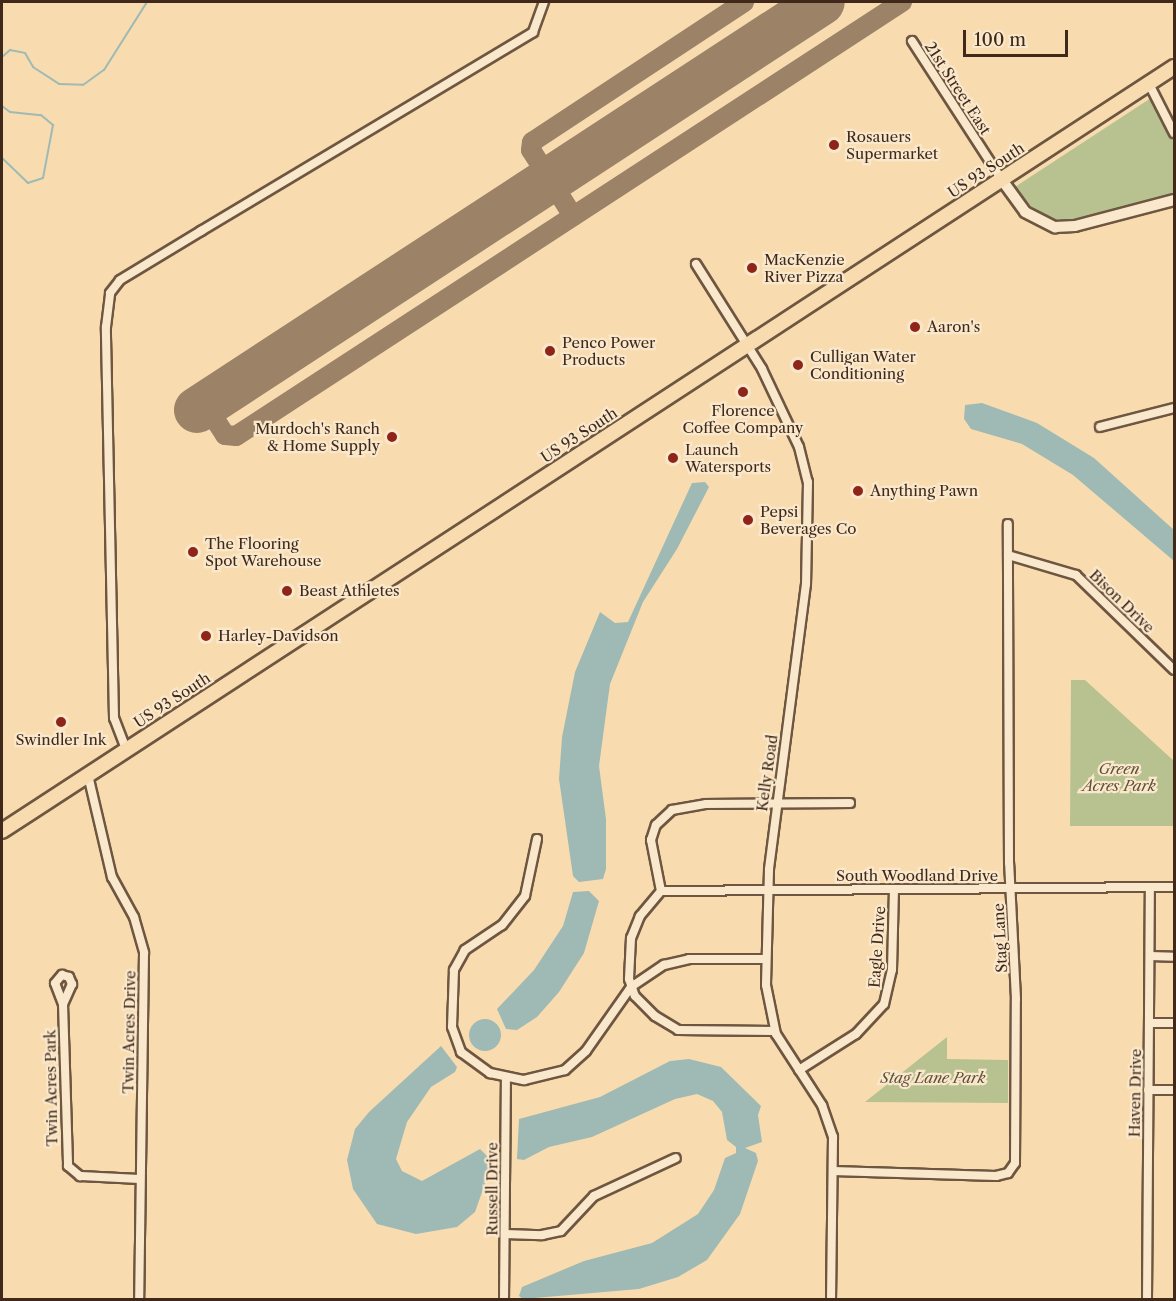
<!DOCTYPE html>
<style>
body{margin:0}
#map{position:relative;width:1176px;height:1301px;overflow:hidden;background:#f8dcb0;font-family:"Libre Caslon Text",serif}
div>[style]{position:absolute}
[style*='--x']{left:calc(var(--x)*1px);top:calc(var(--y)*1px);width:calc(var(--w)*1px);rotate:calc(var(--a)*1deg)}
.green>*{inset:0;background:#b7c290}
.water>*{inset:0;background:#9fbab4}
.round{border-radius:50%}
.stream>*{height:2px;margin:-1px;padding:0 1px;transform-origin:1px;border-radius:1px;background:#9fbab4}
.taxiway>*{height:20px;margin:-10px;padding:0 10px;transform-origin:10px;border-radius:10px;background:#9c8266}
.runway>*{height:46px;margin:-23px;padding:0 23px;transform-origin:23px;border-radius:23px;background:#9c8266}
.roads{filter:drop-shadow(2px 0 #6e5640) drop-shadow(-2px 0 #6e5640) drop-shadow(0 2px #6e5640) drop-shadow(0 -2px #6e5640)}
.minor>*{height:8px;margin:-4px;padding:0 4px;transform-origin:4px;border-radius:4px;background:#fae8cc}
.tertiary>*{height:10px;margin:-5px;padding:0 5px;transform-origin:5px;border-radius:5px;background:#fae8cc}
.primary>*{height:14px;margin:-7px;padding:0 7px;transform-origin:7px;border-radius:7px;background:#f8dcb0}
.dots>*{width:16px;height:16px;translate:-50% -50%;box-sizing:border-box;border:3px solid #fae8cc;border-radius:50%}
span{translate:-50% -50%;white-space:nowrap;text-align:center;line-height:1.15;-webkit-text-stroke:4.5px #fae8cc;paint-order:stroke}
.street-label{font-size:15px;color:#40291b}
.poi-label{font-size:15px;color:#40291b}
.left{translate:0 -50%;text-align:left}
.right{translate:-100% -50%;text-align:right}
.park-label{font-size:15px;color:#5e4f38;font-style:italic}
.frame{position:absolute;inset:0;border:3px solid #40291b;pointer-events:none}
.scale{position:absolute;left:963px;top:30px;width:105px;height:27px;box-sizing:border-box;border:3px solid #40291b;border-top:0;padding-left:8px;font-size:18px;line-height:21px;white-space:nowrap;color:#40291b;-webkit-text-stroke:4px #fae8cc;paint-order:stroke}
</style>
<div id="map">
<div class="green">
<div style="clip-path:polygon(1151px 98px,1174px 143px,1174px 195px,1062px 223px,1037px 213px,1015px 187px)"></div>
<div style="clip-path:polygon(1071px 680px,1085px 680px,1174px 761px,1174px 826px,1070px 826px)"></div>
<div style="clip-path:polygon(947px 1037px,947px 1059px,1008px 1060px,1008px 1103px,865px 1102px)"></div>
</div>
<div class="water">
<div style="clip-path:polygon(982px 403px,1037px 423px,1094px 458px,1174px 530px,1174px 561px,1073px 475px,1022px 444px,971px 429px,964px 419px,965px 405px)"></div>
<div style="clip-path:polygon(705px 482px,709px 487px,677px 549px,643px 602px,610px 684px,599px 766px,606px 819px,606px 869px,603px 879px,579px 882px,573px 876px,559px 779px,562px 737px,575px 672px,600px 612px,615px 623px,628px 622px,692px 483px)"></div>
<div style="clip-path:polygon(589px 891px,599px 901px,584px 953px,559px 992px,537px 1017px,517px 1030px,506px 1029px,497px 1009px,534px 970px,563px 926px,573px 892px)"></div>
<div class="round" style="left:469px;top:1019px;width:32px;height:32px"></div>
<div style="clip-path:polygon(441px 1046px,457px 1067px,455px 1072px,431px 1087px,407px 1122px,396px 1159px,402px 1171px,422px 1181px,480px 1149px,488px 1157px,488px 1175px,475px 1212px,457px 1227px,416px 1234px,377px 1224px,353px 1189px,347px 1160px,355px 1129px,369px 1112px)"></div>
<div style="clip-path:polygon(689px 1059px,721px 1067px,761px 1106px,758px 1115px,762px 1142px,745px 1148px,756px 1153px,758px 1161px,740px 1214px,707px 1260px,678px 1277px,639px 1289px,523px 1299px,519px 1296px,522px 1287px,584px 1261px,652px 1243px,698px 1214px,714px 1190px,725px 1158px,736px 1153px,736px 1147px,727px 1140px,722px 1112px,713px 1101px,697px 1094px,675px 1099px,592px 1137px,549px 1147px,524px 1160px,517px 1159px,519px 1119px,600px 1097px,670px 1061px)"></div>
</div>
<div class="stream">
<div style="--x:2;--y:57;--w:11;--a:-41"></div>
<div style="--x:10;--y:50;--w:15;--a:11"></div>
<div style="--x:25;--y:53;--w:16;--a:60"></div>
<div style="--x:33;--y:67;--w:31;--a:33"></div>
<div style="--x:59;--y:84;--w:24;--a:2"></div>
<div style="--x:83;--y:85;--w:26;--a:-36"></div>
<div style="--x:104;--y:70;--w:80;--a:-57.7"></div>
<div style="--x:2;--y:106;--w:10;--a:37"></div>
<div style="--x:10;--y:112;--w:31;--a:6"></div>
<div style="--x:41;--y:115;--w:16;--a:40"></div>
<div style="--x:53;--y:125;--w:54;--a:100.7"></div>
<div style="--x:43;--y:178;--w:16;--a:162"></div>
<div style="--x:28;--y:183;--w:36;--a:-136"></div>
</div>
<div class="taxiway">
<div style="--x:573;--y:216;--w:78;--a:-122.5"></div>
<div style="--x:531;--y:150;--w:8;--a:-83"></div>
<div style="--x:532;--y:142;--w:254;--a:-33.4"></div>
<div style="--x:205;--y:404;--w:37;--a:57"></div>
<div style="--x:225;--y:435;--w:11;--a:5"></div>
<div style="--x:236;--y:436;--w:795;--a:-33.09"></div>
</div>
<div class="runway">
<div style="--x:197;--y:410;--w:746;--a:-33.14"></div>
</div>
<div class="roads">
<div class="minor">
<div style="--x:912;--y:41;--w:166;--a:57.1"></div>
<div style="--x:1149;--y:84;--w:55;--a:63"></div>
<div style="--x:696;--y:264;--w:124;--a:57.8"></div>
<div style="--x:762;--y:369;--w:86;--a:64.6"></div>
<div style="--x:799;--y:447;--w:36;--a:76"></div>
<div style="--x:808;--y:482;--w:102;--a:91.1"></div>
<div style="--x:806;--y:584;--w:288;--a:97.4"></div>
<div style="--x:769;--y:870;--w:115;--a:91.5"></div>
<div style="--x:766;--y:985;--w:50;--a:78.5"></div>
<div style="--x:776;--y:1034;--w:85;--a:57.1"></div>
<div style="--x:822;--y:1105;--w:34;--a:71"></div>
<div style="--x:833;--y:1137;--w:163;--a:90.7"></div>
<div style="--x:1100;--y:427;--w:76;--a:-14.4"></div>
<div style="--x:1008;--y:555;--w:71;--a:16.4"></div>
<div style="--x:1076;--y:575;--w:136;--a:44.1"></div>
<div style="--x:126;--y:749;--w:33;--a:-111"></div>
<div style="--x:114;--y:718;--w:391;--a:-91.2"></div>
<div style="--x:106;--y:327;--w:34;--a:-83"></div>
<div style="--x:110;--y:293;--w:16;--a:-52"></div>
<div style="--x:120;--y:280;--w:95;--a:-31.2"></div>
<div style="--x:201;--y:231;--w:387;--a:-30.9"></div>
<div style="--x:533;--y:32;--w:32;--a:-70"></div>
<div style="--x:88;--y:775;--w:105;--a:76.8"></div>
<div style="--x:112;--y:877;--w:46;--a:61.2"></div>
<div style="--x:134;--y:917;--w:37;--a:74"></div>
<div style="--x:144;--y:953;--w:347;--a:90.8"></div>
<div style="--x:537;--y:839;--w:58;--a:101.9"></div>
<div style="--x:525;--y:896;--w:37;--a:128"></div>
<div style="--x:502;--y:925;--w:45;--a:146"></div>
<div style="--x:465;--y:950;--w:23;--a:119"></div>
<div style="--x:454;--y:970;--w:57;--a:92"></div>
<div style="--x:452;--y:1027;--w:27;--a:70"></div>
<div style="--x:461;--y:1052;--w:36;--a:36"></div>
<div style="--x:490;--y:1073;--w:35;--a:12"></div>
<div style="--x:524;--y:1080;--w:42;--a:-13.7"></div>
<div style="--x:565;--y:1070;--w:28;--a:-42"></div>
<div style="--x:586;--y:1051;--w:78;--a:-54.9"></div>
<div style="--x:631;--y:987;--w:40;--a:-34"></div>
<div style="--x:664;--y:965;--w:26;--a:-13"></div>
<div style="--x:689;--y:959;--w:77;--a:0"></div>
<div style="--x:661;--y:891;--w:513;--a:-0.45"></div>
<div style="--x:661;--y:891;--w:52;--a:-101.1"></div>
<div style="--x:651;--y:840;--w:16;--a:-72"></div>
<div style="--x:656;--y:825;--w:22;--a:-43"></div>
<div style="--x:672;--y:810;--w:35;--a:-10"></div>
<div style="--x:706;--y:804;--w:144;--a:-0.4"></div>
<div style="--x:661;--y:891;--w:33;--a:130"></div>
<div style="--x:640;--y:916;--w:24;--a:112"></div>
<div style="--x:631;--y:938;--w:41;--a:92.8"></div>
<div style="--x:629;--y:979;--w:18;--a:71"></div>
<div style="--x:635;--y:996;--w:28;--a:45"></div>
<div style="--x:655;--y:1016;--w:27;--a:31"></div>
<div style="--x:678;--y:1030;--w:97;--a:0.6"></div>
<div style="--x:1150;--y:956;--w:24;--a:2"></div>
<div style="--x:63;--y:1004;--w:22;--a:-111"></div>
<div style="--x:55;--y:983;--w:11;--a:-49"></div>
<div style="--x:62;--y:975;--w:7;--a:16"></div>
<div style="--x:69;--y:977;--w:8;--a:67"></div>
<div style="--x:72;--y:984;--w:22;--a:114"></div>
<div style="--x:63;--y:1004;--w:162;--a:88.2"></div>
<div style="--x:68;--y:1166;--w:16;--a:40"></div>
<div style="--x:80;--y:1176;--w:60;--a:2.9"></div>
<div style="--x:1149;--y:1023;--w:25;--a:0"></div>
<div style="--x:799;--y:1070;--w:67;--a:-32.3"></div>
<div style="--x:856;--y:1034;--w:41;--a:-47"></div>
<div style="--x:884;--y:1004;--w:35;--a:-77"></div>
<div style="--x:892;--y:970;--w:80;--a:-88.6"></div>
<div style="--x:1148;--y:1090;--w:26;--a:0"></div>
<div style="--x:833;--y:1171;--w:163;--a:1.8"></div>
<div style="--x:996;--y:1176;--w:12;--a:-14"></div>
<div style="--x:1008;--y:1173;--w:12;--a:-55"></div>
<div style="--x:1015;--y:1163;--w:164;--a:-89.7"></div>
<div style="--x:1016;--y:999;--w:136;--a:-92.9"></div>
<div style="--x:1009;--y:863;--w:339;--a:-90.2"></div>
<div style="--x:505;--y:1234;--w:37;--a:2"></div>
<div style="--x:542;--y:1235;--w:19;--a:-12"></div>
<div style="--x:561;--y:1231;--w:48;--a:-46.7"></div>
<div style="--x:594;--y:1196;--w:90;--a:-24.9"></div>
<div style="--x:504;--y:1300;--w:221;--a:-89.5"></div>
<div style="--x:1147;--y:1300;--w:412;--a:-89.6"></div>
</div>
<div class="tertiary">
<div style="--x:1002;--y:180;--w:39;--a:54"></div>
<div style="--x:1025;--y:212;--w:34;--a:27"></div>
<div style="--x:1055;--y:227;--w:20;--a:-3"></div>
<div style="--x:1075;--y:226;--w:102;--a:-14.7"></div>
</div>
<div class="primary">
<div style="--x:2;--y:831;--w:1399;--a:-33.1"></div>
</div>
</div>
<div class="dots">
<div style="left:834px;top:145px;background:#8f2418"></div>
<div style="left:752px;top:268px;background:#8f2418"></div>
<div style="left:915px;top:327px;background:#8f2418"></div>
<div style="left:550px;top:351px;background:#8f2418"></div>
<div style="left:798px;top:365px;background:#8f2418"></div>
<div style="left:743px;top:392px;background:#8f2418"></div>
<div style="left:392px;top:437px;background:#8f2418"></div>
<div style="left:673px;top:458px;background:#8f2418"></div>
<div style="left:858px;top:491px;background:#8f2418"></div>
<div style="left:748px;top:520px;background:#8f2418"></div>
<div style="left:193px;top:552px;background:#8f2418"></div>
<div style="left:287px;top:591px;background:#8f2418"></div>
<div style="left:206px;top:636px;background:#8f2418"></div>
<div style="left:61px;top:722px;background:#8f2418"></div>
</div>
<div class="street-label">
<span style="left:958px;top:88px;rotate:57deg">21st Street East</span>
<span style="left:986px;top:170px;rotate:-33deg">US 93 South</span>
<span style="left:579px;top:435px;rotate:-33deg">US 93 South</span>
<span style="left:1122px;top:601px;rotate:44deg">Bison Drive</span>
<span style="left:172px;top:700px;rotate:-33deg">US 93 South</span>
<span style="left:767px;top:773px;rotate:-82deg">Kelly Road</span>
<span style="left:917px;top:876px">South Woodland Drive</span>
<span style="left:1000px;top:938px;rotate:-93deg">Stag Lane</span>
<span style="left:877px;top:947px;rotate:-86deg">Eagle Drive</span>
<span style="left:129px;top:1032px;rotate:-89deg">Twin Acres Drive</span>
<span style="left:51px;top:1088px;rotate:-91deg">Twin Acres Park</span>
<span style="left:1135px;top:1093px;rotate:-89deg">Haven Drive</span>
<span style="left:492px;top:1189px;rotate:-90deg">Russell Drive</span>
</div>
<div class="poi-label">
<span class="left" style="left:846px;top:145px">Rosauers<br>Supermarket</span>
<span class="left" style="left:764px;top:268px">MacKenzie<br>River Pizza</span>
<span class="left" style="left:927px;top:327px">Aaron's</span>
<span class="left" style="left:562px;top:351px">Penco Power<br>Products</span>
<span class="left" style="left:810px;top:365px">Culligan Water<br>Conditioning</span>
<span style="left:743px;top:419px">Florence<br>Coffee Company</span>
<span class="right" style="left:380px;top:437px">Murdoch's Ranch<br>&amp; Home Supply</span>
<span class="left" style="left:685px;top:458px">Launch<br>Watersports</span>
<span class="left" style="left:870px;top:491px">Anything Pawn</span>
<span class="left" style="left:760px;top:520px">Pepsi<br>Beverages Co</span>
<span class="left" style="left:205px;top:552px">The Flooring<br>Spot Warehouse</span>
<span class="left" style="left:299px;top:591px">Beast Athletes</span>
<span class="left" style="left:218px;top:636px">Harley-Davidson</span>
<span style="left:61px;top:740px">Swindler Ink</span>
</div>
<div class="park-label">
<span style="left:1119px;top:777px">Green<br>Acres Park</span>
<span style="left:933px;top:1078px">Stag Lane Park</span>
</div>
<div class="frame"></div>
<div class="scale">100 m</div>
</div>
